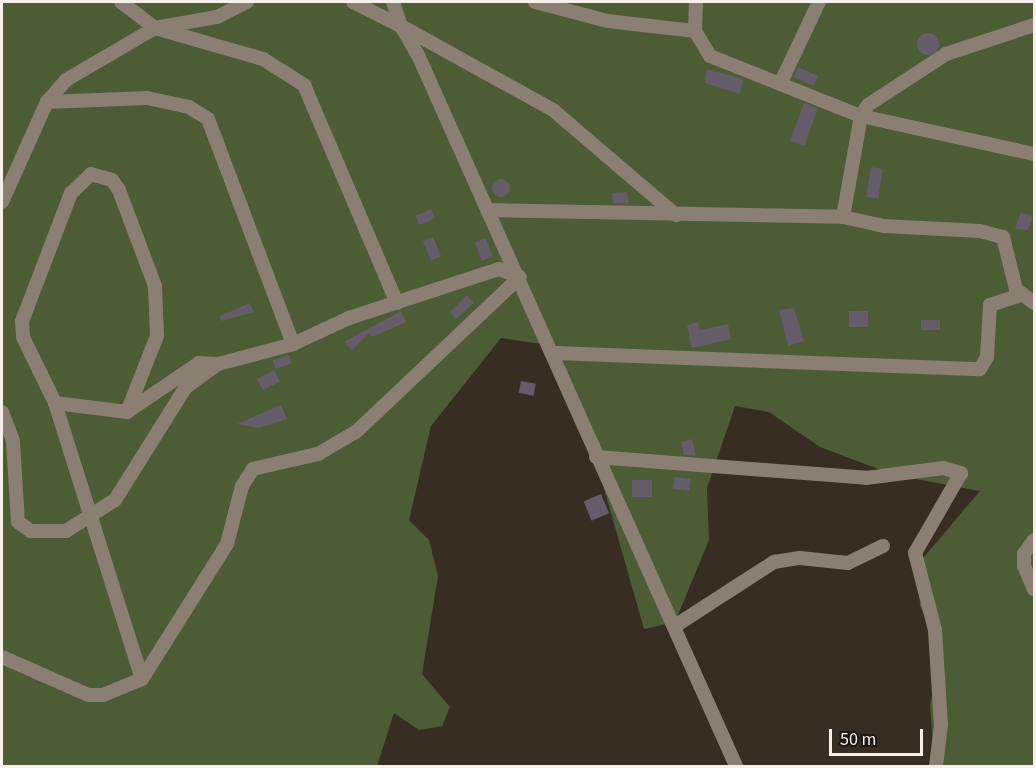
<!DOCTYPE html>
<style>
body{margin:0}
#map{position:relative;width:1036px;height:768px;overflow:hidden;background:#372d23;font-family:"Source Sans 3",sans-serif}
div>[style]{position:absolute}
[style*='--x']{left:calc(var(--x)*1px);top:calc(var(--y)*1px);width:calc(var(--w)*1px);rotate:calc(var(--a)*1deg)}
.forest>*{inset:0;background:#4c5c35}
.building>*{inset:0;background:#655d6a;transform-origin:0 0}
.round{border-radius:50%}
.minor>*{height:14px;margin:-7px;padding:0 7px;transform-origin:7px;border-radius:7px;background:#8b7f73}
span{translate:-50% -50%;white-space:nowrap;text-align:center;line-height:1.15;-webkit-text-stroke:4.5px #1b1712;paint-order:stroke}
.frame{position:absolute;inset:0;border:3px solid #f7f0ea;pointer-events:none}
.scale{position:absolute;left:829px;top:729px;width:94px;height:27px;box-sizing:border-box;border:3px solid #f7f0ea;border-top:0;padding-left:8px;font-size:18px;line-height:21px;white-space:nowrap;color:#f7f0ea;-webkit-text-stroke:4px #1b1712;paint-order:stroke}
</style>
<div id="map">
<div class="forest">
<div style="clip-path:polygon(2px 2px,1034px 2px,1034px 766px,935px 766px,930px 706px,940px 648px,920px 606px,918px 564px,980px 491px,894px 475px,820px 447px,769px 412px,735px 406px,707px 488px,709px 540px,675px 622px,644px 629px,584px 418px,541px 344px,501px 338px,431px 426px,409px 520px,429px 540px,438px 576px,422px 674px,450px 707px,442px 726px,419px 730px,394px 713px,377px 766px,2px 766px)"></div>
</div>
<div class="building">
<div class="round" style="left:917px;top:33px;width:22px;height:22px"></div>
<div style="left:798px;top:67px;width:22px;height:11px;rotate:24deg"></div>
<div style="clip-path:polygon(707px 69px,743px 79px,740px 94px,705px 83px)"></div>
<div style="left:804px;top:103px;width:15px;height:40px;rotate:20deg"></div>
<div style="left:871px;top:167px;width:12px;height:30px;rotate:9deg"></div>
<div class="round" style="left:492px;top:179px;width:18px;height:18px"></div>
<div style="clip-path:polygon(627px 192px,629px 204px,613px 203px,612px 193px)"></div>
<div style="left:431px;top:209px;width:10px;height:17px;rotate:66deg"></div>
<div style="clip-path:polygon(1021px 212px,1033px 217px,1028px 230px,1015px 229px)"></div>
<div style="left:433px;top:237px;width:21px;height:11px;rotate:67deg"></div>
<div style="left:486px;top:238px;width:20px;height:12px;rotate:70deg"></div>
<div style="clip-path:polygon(467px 295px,474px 303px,456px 319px,450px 312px)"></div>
<div style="clip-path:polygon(250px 303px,254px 312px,221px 321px,220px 316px)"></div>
<div style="clip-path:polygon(794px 308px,804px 341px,788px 346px,779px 310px)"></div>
<div style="clip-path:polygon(401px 311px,406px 322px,372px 337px,369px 333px,352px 350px,344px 342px)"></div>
<div style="left:868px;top:311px;width:16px;height:19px;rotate:90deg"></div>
<div style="left:921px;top:320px;width:19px;height:10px"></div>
<div style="clip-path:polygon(698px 322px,700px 330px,728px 324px,731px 339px,692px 348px,687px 325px)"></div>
<div style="left:289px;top:355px;width:9px;height:17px;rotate:72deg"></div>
<div style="left:274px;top:370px;width:13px;height:19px;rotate:63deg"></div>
<div style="left:521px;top:381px;width:15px;height:12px;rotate:11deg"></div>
<div style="clip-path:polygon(281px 405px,287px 419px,259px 428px,237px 424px)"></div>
<div style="clip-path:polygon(692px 439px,696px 456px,684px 455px,681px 442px)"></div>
<div style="left:675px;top:477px;width:16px;height:12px;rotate:7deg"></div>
<div style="left:652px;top:480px;width:17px;height:20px;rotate:90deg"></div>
<div style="left:601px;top:494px;width:21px;height:19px;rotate:67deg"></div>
</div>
<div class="minor">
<div style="--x:121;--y:2;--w:43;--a:37.4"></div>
<div style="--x:155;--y:28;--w:112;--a:16"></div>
<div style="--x:263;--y:59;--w:49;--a:32.4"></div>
<div style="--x:304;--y:85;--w:237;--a:66.9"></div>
<div style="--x:353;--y:2;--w:54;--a:26.6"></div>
<div style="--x:401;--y:26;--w:34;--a:60"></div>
<div style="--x:418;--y:55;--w:779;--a:65.9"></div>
<div style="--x:393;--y:2;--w:25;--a:72"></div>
<div style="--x:401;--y:26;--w:174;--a:28.9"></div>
<div style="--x:553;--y:110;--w:162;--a:40.5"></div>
<div style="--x:535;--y:2;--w:75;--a:14.6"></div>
<div style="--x:608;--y:21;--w:88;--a:6.6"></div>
<div style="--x:696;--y:2;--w:29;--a:92"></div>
<div style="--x:695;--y:31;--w:29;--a:59"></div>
<div style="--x:710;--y:56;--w:162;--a:21.7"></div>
<div style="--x:861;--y:116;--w:177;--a:12.4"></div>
<div style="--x:780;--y:84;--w:91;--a:-64.6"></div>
<div style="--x:47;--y:102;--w:100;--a:-2.3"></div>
<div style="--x:147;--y:98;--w:43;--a:12.1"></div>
<div style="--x:189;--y:107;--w:22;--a:32"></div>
<div style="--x:208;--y:119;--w:241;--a:69.3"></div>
<div style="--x:2;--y:202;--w:110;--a:-65.8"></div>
<div style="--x:47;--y:102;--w:29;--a:-49"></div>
<div style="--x:66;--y:80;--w:103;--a:-30.3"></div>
<div style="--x:155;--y:28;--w:63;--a:-10.1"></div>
<div style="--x:217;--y:17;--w:34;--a:-27"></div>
<div style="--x:488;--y:210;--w:355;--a:1.1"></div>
<div style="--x:843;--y:217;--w:42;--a:12.4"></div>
<div style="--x:884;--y:226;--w:96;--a:3"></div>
<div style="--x:980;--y:231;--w:24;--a:15"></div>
<div style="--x:1003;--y:237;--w:54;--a:76"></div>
<div style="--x:1016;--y:289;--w:23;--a:38"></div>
<div style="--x:843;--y:217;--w:103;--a:-79.9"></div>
<div style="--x:861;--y:116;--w:13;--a:-58"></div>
<div style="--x:868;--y:105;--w:93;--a:-33.2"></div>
<div style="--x:946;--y:54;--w:93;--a:-18.2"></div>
<div style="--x:556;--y:353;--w:424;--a:2.2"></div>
<div style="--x:980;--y:369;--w:14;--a:-60"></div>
<div style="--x:987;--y:357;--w:52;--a:-86.7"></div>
<div style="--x:990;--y:305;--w:32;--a:-18"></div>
<div style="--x:55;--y:403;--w:73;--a:7.1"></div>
<div style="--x:127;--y:412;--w:87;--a:-34.2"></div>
<div style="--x:199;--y:363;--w:19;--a:3"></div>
<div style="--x:218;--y:364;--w:78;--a:-14.9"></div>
<div style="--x:293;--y:344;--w:62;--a:-24.9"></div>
<div style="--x:349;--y:318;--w:158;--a:-18.1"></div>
<div style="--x:499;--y:269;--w:22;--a:21"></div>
<div style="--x:2;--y:412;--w:31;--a:69"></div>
<div style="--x:13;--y:441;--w:81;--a:86.5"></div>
<div style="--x:18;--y:522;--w:16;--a:35"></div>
<div style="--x:31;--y:531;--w:35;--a:0"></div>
<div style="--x:66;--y:531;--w:58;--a:-32.3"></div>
<div style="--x:115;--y:500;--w:133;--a:-57.9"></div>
<div style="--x:186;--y:387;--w:39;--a:-36"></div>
<div style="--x:127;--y:412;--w:82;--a:-68.5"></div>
<div style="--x:157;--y:336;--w:50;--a:-92.3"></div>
<div style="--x:155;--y:286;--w:103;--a:-110.6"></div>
<div style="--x:119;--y:190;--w:12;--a:-125"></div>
<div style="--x:112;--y:180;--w:22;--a:-164"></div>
<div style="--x:91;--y:174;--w:28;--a:136"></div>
<div style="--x:71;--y:193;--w:137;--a:110.9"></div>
<div style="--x:22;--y:321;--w:16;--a:86"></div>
<div style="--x:23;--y:337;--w:73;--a:64.1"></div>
<div style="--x:55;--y:403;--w:289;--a:72.5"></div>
<div style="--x:596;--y:457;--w:271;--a:4.4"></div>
<div style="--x:866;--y:478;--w:78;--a:-7.4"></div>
<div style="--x:943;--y:468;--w:19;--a:16"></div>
<div style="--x:961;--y:473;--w:92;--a:119.9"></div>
<div style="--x:915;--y:553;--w:80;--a:75.4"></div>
<div style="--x:935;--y:630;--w:95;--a:86.4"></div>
<div style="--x:941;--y:725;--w:41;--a:97"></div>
<div style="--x:1034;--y:540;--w:17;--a:126"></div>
<div style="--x:1024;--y:554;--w:12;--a:90"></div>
<div style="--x:1024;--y:566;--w:25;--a:67"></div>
<div style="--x:675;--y:626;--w:118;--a:-32.9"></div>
<div style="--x:774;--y:562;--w:26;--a:-9"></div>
<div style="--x:800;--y:558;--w:48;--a:5.9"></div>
<div style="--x:848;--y:563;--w:39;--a:-26"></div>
<div style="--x:2;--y:657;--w:94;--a:23.8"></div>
<div style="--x:88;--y:695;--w:15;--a:0"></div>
<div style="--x:103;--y:695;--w:42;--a:-22.3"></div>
<div style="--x:142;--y:679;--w:160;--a:-57.8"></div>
<div style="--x:227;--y:544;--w:60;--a:-75.5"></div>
<div style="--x:242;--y:486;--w:20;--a:-57"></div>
<div style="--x:253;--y:469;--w:67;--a:-13"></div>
<div style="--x:318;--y:454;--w:45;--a:-30.5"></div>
<div style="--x:357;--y:431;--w:224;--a:-43.4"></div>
</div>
<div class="frame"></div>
<div class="scale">50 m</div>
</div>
